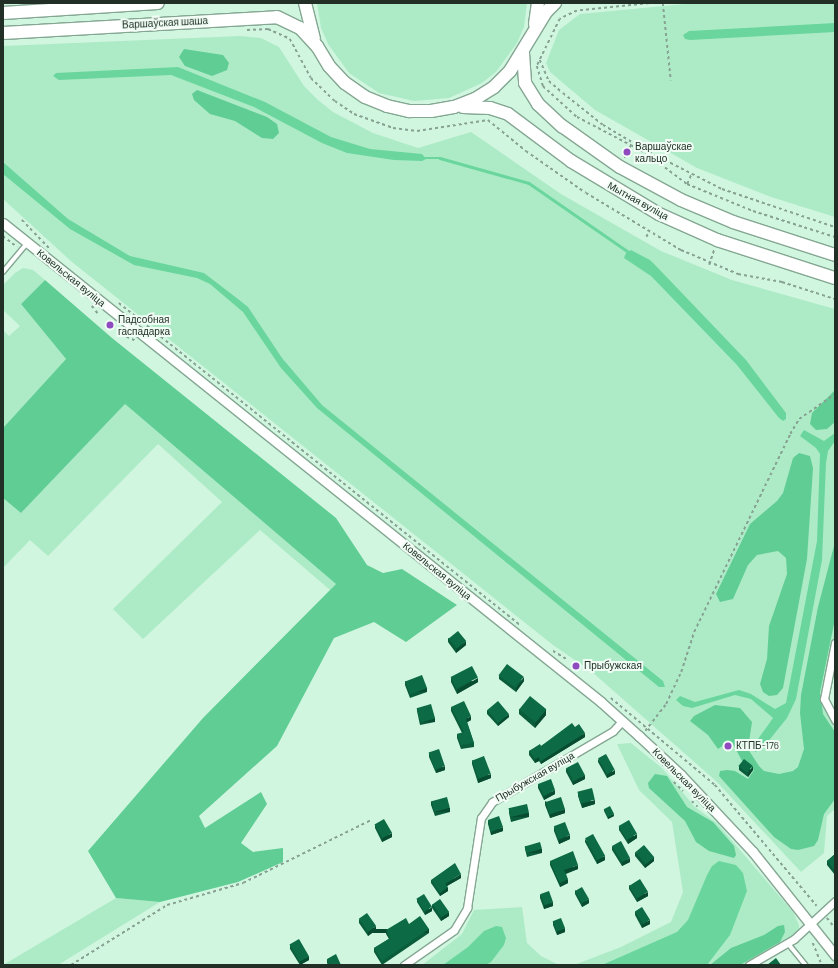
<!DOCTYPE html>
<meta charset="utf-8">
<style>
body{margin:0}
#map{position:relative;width:838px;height:968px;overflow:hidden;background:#d1f6e0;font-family:Barlow,sans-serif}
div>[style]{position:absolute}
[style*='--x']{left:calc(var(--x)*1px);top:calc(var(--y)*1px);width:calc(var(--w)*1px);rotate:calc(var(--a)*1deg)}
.green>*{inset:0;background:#adebc7}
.forest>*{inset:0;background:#60cd95}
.water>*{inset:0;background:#6ad69e}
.stream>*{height:2.5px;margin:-1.25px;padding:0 1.25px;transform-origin:1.25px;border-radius:1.25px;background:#6ad69e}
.path>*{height:1.5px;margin-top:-0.75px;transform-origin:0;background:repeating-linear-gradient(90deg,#87a292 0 3px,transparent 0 6px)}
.roads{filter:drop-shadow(1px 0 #84a792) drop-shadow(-1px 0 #84a792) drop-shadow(0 1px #84a792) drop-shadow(0 -1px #84a792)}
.lane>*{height:3.5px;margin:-1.75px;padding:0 1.75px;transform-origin:1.75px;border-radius:1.75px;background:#fff}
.street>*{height:7px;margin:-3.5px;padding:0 3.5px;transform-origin:3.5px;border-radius:3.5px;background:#fff}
.secondary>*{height:9px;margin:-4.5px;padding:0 4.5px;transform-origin:4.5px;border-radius:4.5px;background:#fff}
.highway>*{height:12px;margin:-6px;padding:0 6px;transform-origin:6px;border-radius:6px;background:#fff}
.wall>*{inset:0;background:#0a5c3a}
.shaded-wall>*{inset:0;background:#084b30;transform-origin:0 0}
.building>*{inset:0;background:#0c6b44;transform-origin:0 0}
.dots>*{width:11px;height:11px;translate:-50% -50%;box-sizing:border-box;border:2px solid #effdf4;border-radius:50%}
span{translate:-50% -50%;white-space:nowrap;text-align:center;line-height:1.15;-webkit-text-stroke:4px #effdf4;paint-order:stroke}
.street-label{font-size:10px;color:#212f27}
.poi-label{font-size:10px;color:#212f27}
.left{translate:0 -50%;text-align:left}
.frame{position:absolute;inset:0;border:4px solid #212f27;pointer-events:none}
</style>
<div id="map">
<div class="green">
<div style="clip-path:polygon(317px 3px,527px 3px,524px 27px,517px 43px,496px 72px,482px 83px,449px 98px,414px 101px,379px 93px,349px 73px,328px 44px,321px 28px)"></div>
<div style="clip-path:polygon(695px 3px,835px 3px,835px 217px,771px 197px,697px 168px,595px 110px,550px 72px,546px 63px,559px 30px,580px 14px)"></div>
<div style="clip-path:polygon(240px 36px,261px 38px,279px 47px,304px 86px,318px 100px,333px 112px,373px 133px,418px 148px,471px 132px,561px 194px,661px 251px,732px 280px,835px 309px,835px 647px,824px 699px,835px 720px,835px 809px,827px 816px,824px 853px,801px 872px,716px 781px,592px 672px,553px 645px,72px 262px,3px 199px,3px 46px)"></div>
<div style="clip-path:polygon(23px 268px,33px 270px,45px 280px,21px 304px,66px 359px,3px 428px,3px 330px,9px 336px,20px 326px,3px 310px,3px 285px,15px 273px)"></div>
<div style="clip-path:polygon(125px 404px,336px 584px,330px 590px,260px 530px,143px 639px,113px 609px,222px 502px,158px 444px,48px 556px,30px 540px,3px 568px,3px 498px,21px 513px)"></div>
<div style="clip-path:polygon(631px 743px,662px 768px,695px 807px,717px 823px,793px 912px,799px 925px,799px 930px,792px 938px,743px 965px,574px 965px,621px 947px,671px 922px,683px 892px,672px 822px,639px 790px,617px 744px)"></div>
<div style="clip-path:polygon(116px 898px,160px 902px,58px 965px,3px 965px)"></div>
<div style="clip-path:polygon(522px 907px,527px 943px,541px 956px,559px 965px,422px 965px,462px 934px,474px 910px)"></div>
</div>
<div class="forest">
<div style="clip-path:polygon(184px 49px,223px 55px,229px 63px,227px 70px,212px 76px,185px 66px,179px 57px)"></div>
<div style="clip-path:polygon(197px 90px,267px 117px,277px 124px,279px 133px,273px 139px,262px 138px,235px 121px,210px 114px,194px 100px,192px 94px)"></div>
<div style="clip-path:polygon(45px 280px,112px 338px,336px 518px,367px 565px,383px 573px,402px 569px,457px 605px,406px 642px,374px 622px,334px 638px,277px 746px,199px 816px,205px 828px,261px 792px,267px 804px,241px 843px,253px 852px,283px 848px,283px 862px,238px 882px,160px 902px,116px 898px,88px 851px,203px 718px,336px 584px,125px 404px,21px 513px,3px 498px,3px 428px,66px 359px,21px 304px)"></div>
<div style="clip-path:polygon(835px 390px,835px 422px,827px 429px,816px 430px,810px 424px,812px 413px)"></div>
<div style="clip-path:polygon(799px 453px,810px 456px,813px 468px,807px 559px,783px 688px,777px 695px,769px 696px,763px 692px,760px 684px,767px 659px,769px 626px,787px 574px,786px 558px,778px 551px,757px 555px,748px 565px,733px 599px,720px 602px,716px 594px,750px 524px,777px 501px,783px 493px,793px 458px)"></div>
<div style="clip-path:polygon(835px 542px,835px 619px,820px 692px,823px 714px,835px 732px,835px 799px,824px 814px,818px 840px,814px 846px,798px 850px,791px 849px,774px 837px,719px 776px,720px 771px,727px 770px,735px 771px,748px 779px,754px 770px,742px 761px,734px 746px,727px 743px,718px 749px,708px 735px,690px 721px,694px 716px,715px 705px,740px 708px,752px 722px,748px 749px,759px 766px,764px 771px,779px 774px,793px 771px,798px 767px,804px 749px,800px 713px,801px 695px,818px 607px)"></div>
<div style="clip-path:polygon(655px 774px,667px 776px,687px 807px,713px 822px,734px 846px,736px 855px,734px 858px,709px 851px,696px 842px,685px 821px,649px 788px,648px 783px)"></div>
<div style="clip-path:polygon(784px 925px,785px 932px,780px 942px,740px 965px,710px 965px,731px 948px,764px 935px,778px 926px)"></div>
</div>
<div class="water">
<div style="clip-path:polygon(835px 23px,835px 32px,690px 40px,685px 39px,683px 35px,689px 31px)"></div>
<div style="clip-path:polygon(178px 67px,265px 102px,331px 137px,370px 149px,422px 154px,426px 159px,422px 161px,394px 160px,347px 153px,322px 143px,254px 107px,171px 75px,59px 80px,53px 76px,56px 73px)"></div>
<div style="clip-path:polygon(3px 162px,68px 219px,130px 256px,204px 273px,238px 299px,248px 307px,282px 358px,322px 405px,663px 681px,665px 687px,659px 687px,317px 408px,281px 368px,243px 312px,210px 284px,197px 278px,134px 265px,70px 229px,3px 174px)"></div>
<div style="clip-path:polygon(631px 250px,650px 260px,658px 268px,746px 360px,786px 413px,786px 419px,783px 421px,779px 418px,737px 365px,651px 276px,624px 258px,626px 253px)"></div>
<div style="clip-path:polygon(804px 430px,824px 441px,835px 433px,835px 441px,828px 451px,826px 463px,822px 560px,796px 699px,787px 718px,762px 749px,755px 752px,753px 746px,773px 718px,751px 699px,735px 695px,692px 708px,683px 706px,676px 700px,680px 696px,695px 702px,739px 690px,751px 694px,775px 709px,786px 703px,817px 541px,820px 454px,816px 448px,800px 436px)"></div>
<div style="clip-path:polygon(719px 861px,736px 865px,743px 873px,747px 891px,730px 935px,707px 965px,602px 965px,677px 932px,688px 920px,707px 875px,712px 866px)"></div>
<div style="clip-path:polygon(496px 926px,502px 927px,506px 938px,504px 945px,491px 962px,486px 965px,443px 965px,468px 947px,484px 931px)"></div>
</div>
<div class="stream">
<div style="--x:424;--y:158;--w:16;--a:0"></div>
<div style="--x:440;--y:158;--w:92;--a:15.7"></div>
<div style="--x:529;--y:183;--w:123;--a:34.7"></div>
</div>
<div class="path">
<div style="--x:655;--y:3;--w:78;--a:174.1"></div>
<div style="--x:577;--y:11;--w:19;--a:155"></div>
<div style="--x:560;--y:19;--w:52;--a:116.1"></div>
<div style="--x:537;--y:66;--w:21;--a:73"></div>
<div style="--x:543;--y:86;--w:46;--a:42.4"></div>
<div style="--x:577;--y:117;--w:78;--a:27.6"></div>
<div style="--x:646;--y:153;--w:51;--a:37.1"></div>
<div style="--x:687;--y:184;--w:71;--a:22.2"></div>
<div style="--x:753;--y:211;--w:86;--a:17.6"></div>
<div style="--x:663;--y:3;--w:78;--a:84.1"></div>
<div style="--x:247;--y:30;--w:21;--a:-3"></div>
<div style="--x:268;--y:29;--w:24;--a:24"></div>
<div style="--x:290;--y:39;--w:44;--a:61.7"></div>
<div style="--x:311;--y:78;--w:33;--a:44"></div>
<div style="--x:335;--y:101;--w:23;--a:34"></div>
<div style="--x:354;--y:114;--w:41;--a:19.7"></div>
<div style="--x:393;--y:128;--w:24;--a:7"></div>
<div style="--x:417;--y:131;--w:72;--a:-8.8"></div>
<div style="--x:488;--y:120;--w:49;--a:39.2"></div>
<div style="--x:526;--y:151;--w:73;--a:35"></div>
<div style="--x:586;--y:193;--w:111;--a:31"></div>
<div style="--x:681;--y:250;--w:62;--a:22.8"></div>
<div style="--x:738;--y:274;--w:45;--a:10.3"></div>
<div style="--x:782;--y:282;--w:56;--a:17.8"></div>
<div style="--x:540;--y:60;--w:23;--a:67"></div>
<div style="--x:549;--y:81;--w:18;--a:41"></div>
<div style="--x:563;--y:93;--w:51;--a:38.7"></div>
<div style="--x:603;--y:125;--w:53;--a:30.4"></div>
<div style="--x:649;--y:152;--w:82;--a:26.9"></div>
<div style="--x:722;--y:189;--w:119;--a:18.6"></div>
<div style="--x:624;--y:158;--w:17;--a:-62"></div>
<div style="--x:687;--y:184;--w:10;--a:-66"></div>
<div style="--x:22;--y:220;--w:40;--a:46"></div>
<div style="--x:3;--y:236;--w:18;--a:38"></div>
<div style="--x:646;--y:237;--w:6;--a:-59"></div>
<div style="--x:709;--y:265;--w:16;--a:-72"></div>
<div style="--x:119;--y:303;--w:514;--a:38.76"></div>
<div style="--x:92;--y:306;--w:11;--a:52"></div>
<div style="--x:121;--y:334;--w:17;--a:25"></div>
<div style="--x:553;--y:651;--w:17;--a:31"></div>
<div style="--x:611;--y:698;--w:136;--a:39.9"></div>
<div style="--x:715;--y:785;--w:158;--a:49.9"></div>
<div style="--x:645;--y:731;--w:34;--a:-52"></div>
<div style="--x:666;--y:704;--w:35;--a:-65"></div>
<div style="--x:681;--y:672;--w:42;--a:-72"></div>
<div style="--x:694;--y:632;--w:220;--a:-64.1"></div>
<div style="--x:790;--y:434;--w:17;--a:-59"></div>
<div style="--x:799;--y:419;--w:44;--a:-34.8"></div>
<div style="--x:674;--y:782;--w:13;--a:45"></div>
<div style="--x:692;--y:801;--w:8;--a:45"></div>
<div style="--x:827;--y:918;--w:13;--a:51"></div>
<div style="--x:813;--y:943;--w:24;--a:68"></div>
<div style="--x:71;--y:965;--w:113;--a:-32"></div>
<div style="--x:167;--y:905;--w:79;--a:-16.1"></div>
<div style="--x:243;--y:883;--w:143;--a:-26.2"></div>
</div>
<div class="roads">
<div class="lane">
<div style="--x:3;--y:272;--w:38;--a:-50"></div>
<div style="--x:788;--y:943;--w:28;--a:51"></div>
</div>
<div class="street">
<div style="--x:835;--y:643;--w:57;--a:101.1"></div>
<div style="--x:824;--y:699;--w:24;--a:62"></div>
<div style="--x:404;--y:965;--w:61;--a:-35"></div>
<div style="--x:454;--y:930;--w:26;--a:-59"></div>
<div style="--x:467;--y:908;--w:91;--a:-81.2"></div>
<div style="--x:481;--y:818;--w:19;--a:-55"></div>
<div style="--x:492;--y:802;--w:140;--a:-30.4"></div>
<div style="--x:613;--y:731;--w:13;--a:-48"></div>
<div style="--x:749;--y:965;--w:52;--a:-30"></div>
<div style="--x:794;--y:939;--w:56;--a:-42.8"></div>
</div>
<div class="secondary">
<div style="--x:3;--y:223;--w:766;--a:38.69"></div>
<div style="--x:601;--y:702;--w:51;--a:41.8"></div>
<div style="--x:639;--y:736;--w:57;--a:42.9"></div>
<div style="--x:681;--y:775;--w:105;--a:46.9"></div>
<div style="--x:753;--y:852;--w:132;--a:51.5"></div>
</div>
<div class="highway">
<div style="--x:305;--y:3;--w:37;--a:76"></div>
<div style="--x:3;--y:13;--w:155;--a:-3.7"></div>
<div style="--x:535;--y:24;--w:21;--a:-82"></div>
<div style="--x:3;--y:33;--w:274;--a:-3.3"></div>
<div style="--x:277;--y:17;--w:25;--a:26"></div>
<div style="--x:300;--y:28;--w:25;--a:47"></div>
<div style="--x:317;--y:46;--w:23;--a:59"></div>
<div style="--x:329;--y:66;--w:23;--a:47"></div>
<div style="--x:345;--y:83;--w:24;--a:35"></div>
<div style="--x:365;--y:97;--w:24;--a:22"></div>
<div style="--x:387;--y:106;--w:23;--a:13"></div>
<div style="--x:409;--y:111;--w:22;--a:0"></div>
<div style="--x:431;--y:111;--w:23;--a:-10"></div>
<div style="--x:454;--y:107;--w:22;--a:-21"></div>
<div style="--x:475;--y:99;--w:22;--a:-32"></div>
<div style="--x:494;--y:87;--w:23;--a:-45"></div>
<div style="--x:510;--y:71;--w:69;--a:-58.6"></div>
<div style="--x:546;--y:12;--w:13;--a:-45"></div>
<div style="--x:523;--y:53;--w:30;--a:86"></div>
<div style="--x:525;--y:83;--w:25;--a:58"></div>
<div style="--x:538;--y:104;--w:33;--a:43"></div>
<div style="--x:562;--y:126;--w:71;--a:35.3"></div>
<div style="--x:620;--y:167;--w:69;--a:28.4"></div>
<div style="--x:681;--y:200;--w:56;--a:22.9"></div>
<div style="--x:733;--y:222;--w:107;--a:17.9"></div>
<div style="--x:463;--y:107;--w:27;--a:2"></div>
<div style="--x:490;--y:108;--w:19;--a:18"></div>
<div style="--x:508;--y:114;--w:79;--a:36.7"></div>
<div style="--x:571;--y:161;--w:103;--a:31.1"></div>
<div style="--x:659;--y:214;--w:64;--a:24.1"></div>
<div style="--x:717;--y:240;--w:124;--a:17.9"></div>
</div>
</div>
<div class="wall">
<div style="clip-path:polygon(448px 638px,466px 645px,456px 653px,448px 642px)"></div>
<div style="clip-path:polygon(499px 675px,524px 681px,516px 692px,499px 679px)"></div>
<div style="clip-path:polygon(451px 678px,478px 682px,457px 694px,451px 682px)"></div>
<div style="clip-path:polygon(405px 681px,427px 692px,410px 698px,405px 685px)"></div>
<div style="clip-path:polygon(451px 707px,471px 720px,467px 722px,474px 743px,474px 747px,461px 749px,457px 738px,457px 734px,462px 733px,451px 711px)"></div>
<div style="clip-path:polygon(417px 708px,435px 722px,420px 725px,417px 711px)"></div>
<div style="clip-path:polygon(519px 709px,546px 715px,535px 728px,519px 714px)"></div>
<div style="clip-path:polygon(487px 710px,509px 717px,498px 726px,487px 714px)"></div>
<div style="clip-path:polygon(575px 727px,585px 737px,541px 764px,539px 761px,535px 763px,529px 755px,529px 751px,541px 746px)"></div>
<div style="clip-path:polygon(429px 753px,445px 770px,436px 773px,429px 757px)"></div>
<div style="clip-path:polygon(598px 759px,615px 774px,607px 778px,598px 762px)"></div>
<div style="clip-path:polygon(472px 760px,491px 778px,478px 783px,472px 764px)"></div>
<div style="clip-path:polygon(739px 766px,753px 770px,748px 777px,739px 770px)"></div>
<div style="clip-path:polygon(566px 768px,585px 779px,573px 785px,566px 772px)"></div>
<div style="clip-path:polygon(538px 784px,555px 794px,544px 800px,538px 788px)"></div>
<div style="clip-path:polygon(578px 792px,595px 804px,582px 808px,578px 796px)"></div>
<div style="clip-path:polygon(431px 801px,450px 812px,435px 816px,431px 805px)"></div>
<div style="clip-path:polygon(545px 801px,565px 813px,550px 818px,545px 805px)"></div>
<div style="clip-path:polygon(509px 809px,529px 817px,511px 822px,509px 813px)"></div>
<div style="clip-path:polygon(604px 809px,614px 816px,608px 819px,604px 811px)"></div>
<div style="clip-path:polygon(488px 820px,503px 831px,491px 835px,488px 824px)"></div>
<div style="clip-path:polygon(375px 825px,392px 837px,382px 842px,375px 828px)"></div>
<div style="clip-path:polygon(619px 826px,637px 838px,628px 844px,619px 830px)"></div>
<div style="clip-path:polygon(554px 827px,570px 839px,559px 844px,554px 831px)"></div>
<div style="clip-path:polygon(585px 839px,605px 860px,597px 864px,585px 842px)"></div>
<div style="clip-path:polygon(525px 846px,542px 853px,527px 857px,525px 849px)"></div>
<div style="clip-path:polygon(612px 846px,630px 862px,622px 866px,612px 850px)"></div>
<div style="clip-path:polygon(635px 852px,654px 861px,645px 868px,635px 856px)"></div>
<div style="clip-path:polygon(835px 854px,835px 875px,827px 865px,827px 861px)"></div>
<div style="clip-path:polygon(550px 861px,578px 869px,566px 874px,568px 883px,560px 887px,550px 865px)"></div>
<div style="clip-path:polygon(461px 878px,447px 886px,448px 891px,440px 896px,431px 883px,431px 880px)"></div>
<div style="clip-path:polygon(629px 885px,648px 896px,637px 902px,629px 889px)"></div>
<div style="clip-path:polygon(575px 890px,589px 903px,582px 907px,575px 894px)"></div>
<div style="clip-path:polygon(540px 894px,553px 906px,544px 909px,540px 898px)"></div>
<div style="clip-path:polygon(417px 899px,432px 911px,425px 915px,417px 902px)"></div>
<div style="clip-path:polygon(432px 904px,449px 916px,441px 921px,432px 908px)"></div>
<div style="clip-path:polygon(635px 911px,650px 924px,642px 928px,635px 915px)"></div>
<div style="clip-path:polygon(359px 919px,376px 930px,368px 936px,359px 923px)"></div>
<div style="clip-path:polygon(553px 921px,565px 932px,557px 935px,553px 925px)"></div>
<div style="clip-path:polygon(409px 924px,429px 933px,382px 965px,374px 952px,374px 948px,389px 939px,386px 934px,386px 930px)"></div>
<div style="clip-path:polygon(290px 945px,309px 960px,300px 965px,290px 949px)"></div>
<div style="clip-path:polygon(327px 959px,341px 965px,328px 965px,327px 963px)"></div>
</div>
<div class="shaded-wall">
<div style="clip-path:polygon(466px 641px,466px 645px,456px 653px,456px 649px)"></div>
<div style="clip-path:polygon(524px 677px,524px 681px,516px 692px,516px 688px)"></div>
<div style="clip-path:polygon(478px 678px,478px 682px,457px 694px,457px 690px)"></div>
<div style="left:427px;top:688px;width:4px;height:18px;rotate:90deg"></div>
<div style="clip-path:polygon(546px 709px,546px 715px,535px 728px,535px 722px)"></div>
<div style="clip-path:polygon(509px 714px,509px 717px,498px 726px,498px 722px)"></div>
<div style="clip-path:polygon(471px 716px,471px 720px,466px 723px,466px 719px)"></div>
<div style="left:435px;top:718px;width:4px;height:15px;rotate:90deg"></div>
<div style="clip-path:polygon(585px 733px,585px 737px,541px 764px,541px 761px)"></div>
<div style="clip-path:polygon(539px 757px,539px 761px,535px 763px,535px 759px)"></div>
<div style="clip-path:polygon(445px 766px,445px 770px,436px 773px,436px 770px)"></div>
<div style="clip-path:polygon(753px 766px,753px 770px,748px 777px,748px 773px)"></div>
<div style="clip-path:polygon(615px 770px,615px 774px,607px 778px,607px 775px)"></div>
<div style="clip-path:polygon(491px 774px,491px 778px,478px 783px,478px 779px)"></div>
<div style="clip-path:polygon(585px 775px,585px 779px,573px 785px,573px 781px)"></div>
<div style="clip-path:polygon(555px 790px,555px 794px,544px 800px,544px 796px)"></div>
<div style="clip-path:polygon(595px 800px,595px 804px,582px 808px,582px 804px)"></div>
<div style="left:450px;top:808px;width:4px;height:16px;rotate:90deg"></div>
<div style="clip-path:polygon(565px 809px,565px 813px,550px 818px,550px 814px)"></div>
<div style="left:529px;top:813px;width:4px;height:19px;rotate:90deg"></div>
<div style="clip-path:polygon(614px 814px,614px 816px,608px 819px,608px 817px)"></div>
<div style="clip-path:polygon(503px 827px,503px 831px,491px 835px,491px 832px)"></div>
<div style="clip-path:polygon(392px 833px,392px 837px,382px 842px,382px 838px)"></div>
<div style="clip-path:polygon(637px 834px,637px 838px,628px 844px,628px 840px)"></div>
<div style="clip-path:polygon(570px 835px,570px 839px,559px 844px,559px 840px)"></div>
<div style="left:542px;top:849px;width:4px;height:16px;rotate:90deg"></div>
<div style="clip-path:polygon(605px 856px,605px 860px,597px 864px,597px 860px)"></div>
<div style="clip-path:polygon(654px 857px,654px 861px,645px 868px,645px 864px)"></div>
<div style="clip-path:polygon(630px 858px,630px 862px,622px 866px,622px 862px)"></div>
<div style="clip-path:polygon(578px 865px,578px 869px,564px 874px,564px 870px)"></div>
<div style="clip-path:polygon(461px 874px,461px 878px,445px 887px,445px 884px)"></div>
<div style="clip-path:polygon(568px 879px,568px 883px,560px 887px,560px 883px)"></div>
<div style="clip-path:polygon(448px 887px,448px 891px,440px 896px,440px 893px)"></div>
<div style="clip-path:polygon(648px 892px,648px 896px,637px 902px,637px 898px)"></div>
<div style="clip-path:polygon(589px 899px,589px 903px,582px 907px,582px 903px)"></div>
<div style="clip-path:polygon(553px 902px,553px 906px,544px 909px,544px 905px)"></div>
<div style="clip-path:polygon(432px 907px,432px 911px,425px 915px,425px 912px)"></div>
<div style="clip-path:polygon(449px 912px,449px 916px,441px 921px,441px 917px)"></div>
<div style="clip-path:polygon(650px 920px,650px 924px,642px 928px,642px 924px)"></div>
<div style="clip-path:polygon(376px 926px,376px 930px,368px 936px,368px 932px)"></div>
<div style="clip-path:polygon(565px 928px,565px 932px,557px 935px,557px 931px)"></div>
<div style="left:429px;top:929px;width:4px;height:57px;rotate:90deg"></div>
<div style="clip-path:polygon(309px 956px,309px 960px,300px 965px,300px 961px)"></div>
</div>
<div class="building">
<div style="left:458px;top:631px;width:13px;height:12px;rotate:51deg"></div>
<div style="left:507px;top:664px;width:21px;height:14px;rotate:37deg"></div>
<div style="left:472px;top:666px;width:13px;height:24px;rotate:63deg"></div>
<div style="left:422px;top:675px;width:14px;height:18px;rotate:69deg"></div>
<div style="left:530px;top:696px;width:21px;height:17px;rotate:39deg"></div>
<div style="clip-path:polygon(464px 701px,471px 716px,466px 719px,474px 743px,461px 745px,457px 734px,464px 732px,451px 707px)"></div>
<div style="left:498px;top:701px;width:17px;height:14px;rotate:50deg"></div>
<div style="left:431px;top:704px;width:15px;height:15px;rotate:74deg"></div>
<div style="clip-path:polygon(572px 723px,575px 727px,579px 724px,585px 733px,541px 761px,539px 757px,535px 759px,529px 751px,540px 744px,541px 746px)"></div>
<div style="left:439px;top:749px;width:18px;height:11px;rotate:71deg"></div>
<div style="left:606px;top:754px;width:18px;height:9px;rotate:61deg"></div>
<div style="left:484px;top:756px;width:19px;height:13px;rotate:69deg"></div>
<div style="left:744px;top:759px;width:11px;height:9px;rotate:38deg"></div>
<div style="left:578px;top:762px;width:15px;height:13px;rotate:62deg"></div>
<div style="clip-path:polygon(551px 779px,555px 790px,544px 796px,538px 784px)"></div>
<div style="left:592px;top:788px;width:12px;height:15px;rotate:76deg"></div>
<div style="left:447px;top:797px;width:11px;height:16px;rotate:75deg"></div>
<div style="left:561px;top:797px;width:13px;height:16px;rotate:72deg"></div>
<div style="left:527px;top:804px;width:9px;height:19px;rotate:77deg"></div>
<div style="left:610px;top:806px;width:9px;height:7px;rotate:63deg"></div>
<div style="clip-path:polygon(499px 816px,503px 827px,491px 832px,488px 820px)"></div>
<div style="left:384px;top:819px;width:16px;height:11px;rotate:60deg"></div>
<div style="left:629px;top:820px;width:16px;height:12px;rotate:60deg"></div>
<div style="left:565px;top:822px;width:14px;height:12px;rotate:69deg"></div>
<div style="left:593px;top:834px;width:25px;height:9px;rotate:61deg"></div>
<div style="clip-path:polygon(621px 841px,630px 858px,622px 862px,612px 846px)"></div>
<div style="left:540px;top:842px;width:7px;height:16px;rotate:74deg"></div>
<div style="left:644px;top:845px;width:16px;height:11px;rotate:50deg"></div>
<div style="clip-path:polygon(573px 851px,578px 865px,564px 870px,568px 879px,560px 883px,550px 861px)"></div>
<div style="clip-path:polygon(835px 854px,835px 871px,827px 861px)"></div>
<div style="clip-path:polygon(455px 863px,461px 874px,445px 884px,448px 887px,440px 893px,431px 880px)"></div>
<div style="left:640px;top:879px;width:15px;height:13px;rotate:58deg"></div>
<div style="left:582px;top:887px;width:14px;height:8px;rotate:60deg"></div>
<div style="left:549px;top:891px;width:12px;height:9px;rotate:70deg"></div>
<div style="left:424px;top:894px;width:15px;height:9px;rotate:58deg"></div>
<div style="left:440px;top:899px;width:16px;height:9px;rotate:55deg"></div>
<div style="left:642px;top:907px;width:15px;height:8px;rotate:58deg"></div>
<div style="left:367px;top:913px;width:16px;height:10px;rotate:55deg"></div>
<div style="clip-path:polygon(420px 916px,429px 929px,382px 961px,374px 948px,390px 938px,386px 930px,406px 918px,409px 924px)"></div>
<div style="left:561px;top:918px;width:11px;height:9px;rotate:68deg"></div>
<div style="left:299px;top:939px;width:20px;height:11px;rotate:60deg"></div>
<div style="clip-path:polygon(336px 954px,341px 965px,327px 965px,329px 964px,327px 959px)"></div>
<div style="clip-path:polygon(776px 958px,781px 965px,767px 965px)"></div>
</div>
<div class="dots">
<div style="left:627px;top:152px;background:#8e4abe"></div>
<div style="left:110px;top:325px;background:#8e4abe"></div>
<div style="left:576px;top:666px;background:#8e4abe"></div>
<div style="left:728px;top:746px;background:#8e4abe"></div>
</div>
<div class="street-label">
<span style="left:165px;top:23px;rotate:-3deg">Варшаўская шаша</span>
<span style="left:638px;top:201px;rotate:29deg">Мытная вуліца</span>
<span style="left:71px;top:278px;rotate:39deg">Ковельская вуліца</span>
<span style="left:437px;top:571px;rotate:39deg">Ковельская вуліца</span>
<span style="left:535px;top:777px;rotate:-30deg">Прыбужская вуліца</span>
<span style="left:684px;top:780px;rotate:45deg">Ковельская вуліца</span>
</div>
<div class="poi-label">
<span class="left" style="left:635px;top:152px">Варшаўскае<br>кальцо</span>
<span class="left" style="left:118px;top:325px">Падсобная<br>гаспадарка</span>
<span class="left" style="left:584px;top:666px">Прыбужская</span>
<span class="left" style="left:736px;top:746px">КТПБ-176</span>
</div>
<div class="frame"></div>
</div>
